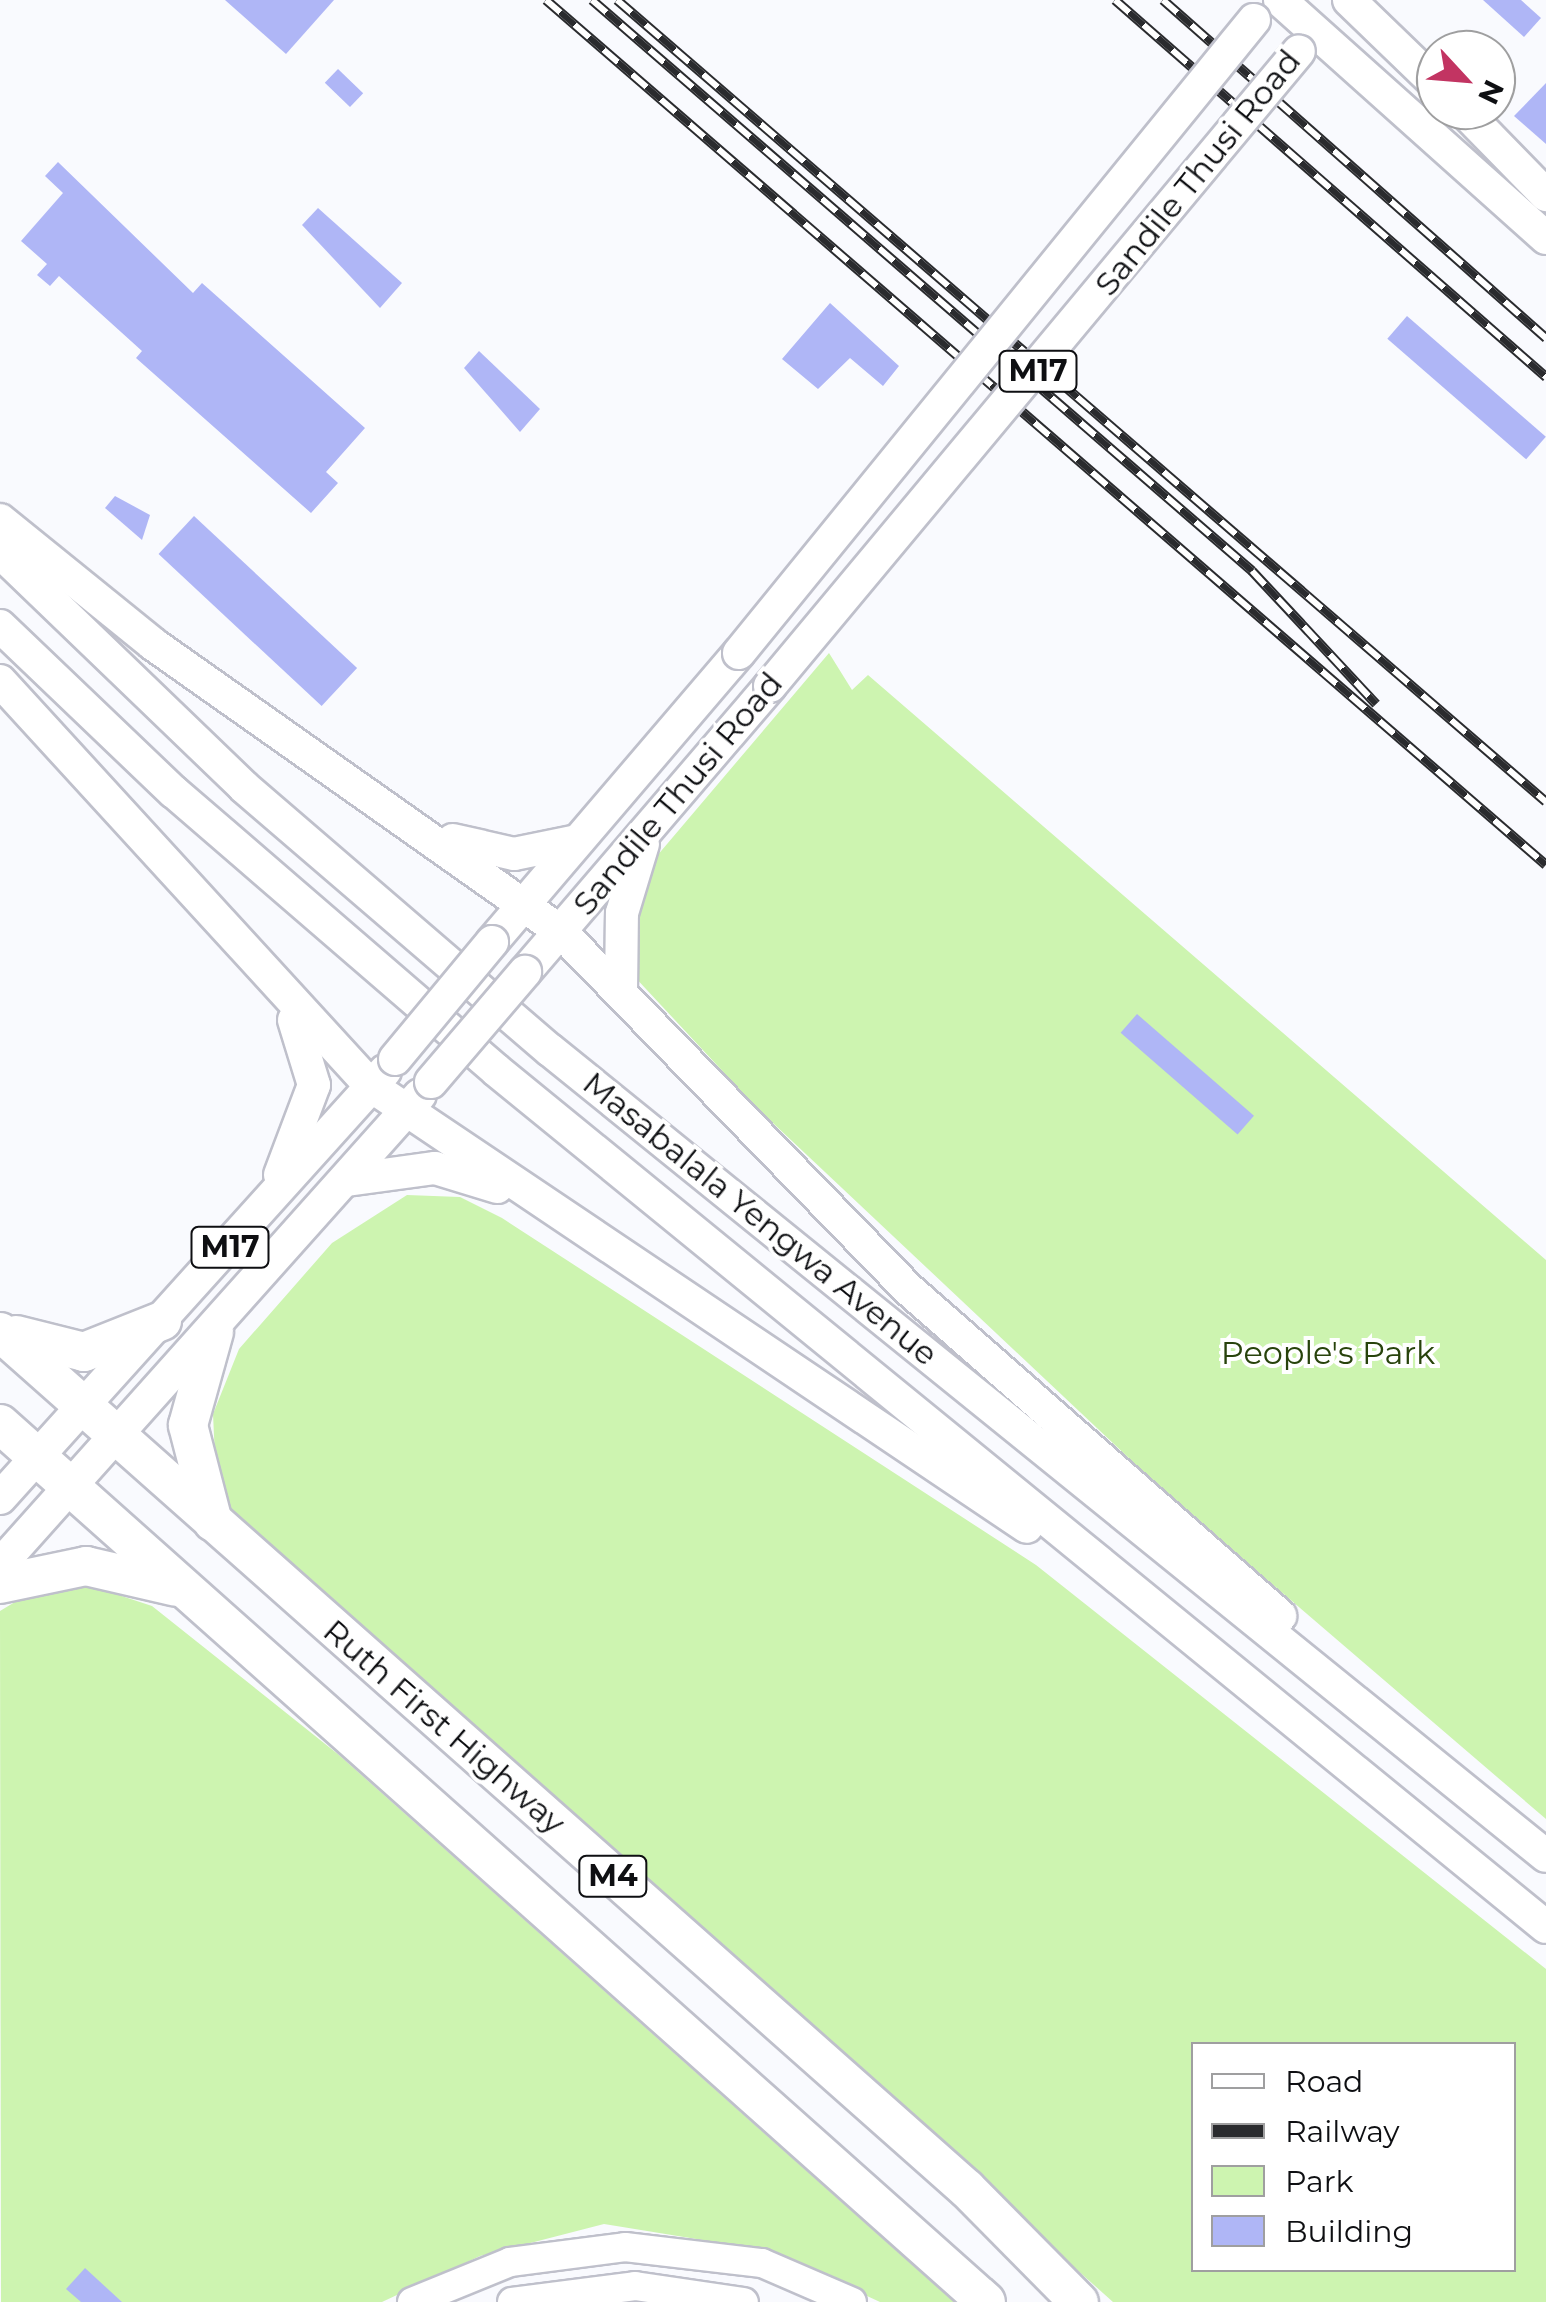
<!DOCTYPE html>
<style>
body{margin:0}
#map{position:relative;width:1546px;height:2302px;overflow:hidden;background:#f9fafe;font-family:Montserrat,sans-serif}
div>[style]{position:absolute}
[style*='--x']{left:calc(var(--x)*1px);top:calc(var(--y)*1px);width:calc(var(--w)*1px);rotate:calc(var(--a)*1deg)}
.green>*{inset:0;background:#cdf4b0}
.building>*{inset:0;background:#afb6f6;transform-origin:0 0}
.roads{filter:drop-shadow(2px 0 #bfc0cb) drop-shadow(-2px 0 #bfc0cb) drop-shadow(0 2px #bfc0cb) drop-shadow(0 -2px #bfc0cb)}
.minor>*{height:28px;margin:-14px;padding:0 14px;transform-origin:14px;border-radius:14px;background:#fff}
.major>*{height:32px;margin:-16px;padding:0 16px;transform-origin:16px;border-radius:16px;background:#fff}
.highway>*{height:38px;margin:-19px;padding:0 19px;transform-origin:19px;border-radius:19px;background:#fff}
.rail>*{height:10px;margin-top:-5px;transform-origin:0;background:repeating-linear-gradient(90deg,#fff 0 19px,#2a2b2e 0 38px);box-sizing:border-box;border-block:2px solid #2a2b2e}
.bridges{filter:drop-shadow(2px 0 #bfc0cb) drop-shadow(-2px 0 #bfc0cb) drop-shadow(0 2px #bfc0cb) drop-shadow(0 -2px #bfc0cb)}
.major-bridge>*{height:32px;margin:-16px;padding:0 16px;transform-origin:16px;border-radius:16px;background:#fff}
span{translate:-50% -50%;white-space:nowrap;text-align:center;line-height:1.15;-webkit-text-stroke:8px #fff;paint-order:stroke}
.shield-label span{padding:2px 8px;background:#fff;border:2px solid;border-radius:8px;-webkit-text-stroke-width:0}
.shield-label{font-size:30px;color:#0e0f12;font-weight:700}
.street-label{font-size:32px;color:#0e0f12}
.park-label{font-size:32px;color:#28430c}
.legend{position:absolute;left:1191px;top:2042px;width:325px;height:230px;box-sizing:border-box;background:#fff;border:2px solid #9f9fa0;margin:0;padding:12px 18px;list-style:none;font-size:30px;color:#0e0f12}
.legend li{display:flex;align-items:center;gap:20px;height:50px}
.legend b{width:50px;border:2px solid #9f9fa0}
.north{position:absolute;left:1416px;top:30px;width:100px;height:100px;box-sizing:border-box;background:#fff;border:2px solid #9f9fa0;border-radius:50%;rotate:116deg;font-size:28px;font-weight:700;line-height:40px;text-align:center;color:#0e0f12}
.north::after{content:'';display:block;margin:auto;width:35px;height:45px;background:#c23462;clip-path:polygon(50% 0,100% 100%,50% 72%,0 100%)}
</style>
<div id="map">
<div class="green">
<div style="clip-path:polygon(829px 653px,852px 690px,868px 675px,1546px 1260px,1546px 1819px,1167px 1494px,756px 1107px,632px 974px,631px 921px,645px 870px)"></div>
<div style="clip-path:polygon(evenodd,407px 1195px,460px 1197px,502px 1218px,1036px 1565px,1546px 1969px,1546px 2302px,1113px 2302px,230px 1512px,216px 1479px,213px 1414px,239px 1349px,332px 1243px,407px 1195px,1194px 2044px,1514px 2044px,1514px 2270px,1194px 2270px,1194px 2044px)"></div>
<div style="clip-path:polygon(73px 1580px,152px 1606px,339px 1755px,954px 2302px,880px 2302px,770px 2251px,604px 2224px,480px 2256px,382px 2302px,1px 2302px,0 1611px,43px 1585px)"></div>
</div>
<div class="building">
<div style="clip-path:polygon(225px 0,334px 0,286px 54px)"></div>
<div style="clip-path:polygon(1483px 0,1521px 0,1541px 18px,1524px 37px)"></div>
<div style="left:338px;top:69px;width:35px;height:19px;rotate:44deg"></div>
<div style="clip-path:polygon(1546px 83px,1546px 144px,1514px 116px)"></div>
<div style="clip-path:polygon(58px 162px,193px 293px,202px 283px,365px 428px,326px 472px,338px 483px,311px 513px,136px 358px,142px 351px,59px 276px,50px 286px,37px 275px,47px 264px,21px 241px,63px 193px,45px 176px)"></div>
<div style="clip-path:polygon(318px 208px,402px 283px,380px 308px,302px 225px)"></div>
<div style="clip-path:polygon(830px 303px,899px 366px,883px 386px,850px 358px,818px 389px,782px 359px)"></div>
<div style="left:1407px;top:316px;width:184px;height:30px;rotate:41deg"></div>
<div style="clip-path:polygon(479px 351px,540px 409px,520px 432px,464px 368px)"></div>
<div style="clip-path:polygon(115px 496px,150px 515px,142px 540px,105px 508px)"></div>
<div style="left:194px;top:516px;width:223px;height:52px;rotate:43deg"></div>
<div style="left:1137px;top:1014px;width:155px;height:25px;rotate:41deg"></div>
<div style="clip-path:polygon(85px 2268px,122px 2302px,81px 2302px,66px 2289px)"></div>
</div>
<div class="roads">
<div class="minor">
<div style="--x:412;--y:2302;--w:106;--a:-22.2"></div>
<div style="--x:510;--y:2262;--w:116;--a:-7.4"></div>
<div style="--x:625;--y:2247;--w:138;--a:6.7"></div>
<div style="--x:762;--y:2263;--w:98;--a:23.4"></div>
<div style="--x:512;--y:2302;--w:124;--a:-7.4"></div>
<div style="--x:635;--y:2286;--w:110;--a:8.4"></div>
</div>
<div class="major">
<div style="--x:1280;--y:0;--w:357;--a:41.8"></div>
<div style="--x:1349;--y:0;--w:121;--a:44"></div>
<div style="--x:1463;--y:110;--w:119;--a:45.7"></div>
<div style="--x:0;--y:520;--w:197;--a:39"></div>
<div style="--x:153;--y:644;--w:499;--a:35.2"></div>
<div style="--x:561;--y:932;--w:496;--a:45.8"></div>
<div style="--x:907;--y:1288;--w:497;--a:41.3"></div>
<div style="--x:0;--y:552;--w:339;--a:43.9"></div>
<div style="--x:244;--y:787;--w:403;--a:40.7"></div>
<div style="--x:550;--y:1050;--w:1281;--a:38.98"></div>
<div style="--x:0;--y:626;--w:240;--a:43.7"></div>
<div style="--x:174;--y:792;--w:425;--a:40.8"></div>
<div style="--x:496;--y:1070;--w:1355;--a:39.22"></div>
<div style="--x:0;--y:681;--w:549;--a:47.51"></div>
<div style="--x:371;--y:1086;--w:790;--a:33.91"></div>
<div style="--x:453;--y:840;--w:63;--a:12.9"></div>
<div style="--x:514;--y:854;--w:65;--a:-11.5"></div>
<div style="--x:492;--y:942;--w:380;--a:-49.5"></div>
<div style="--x:525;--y:972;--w:377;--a:-49.4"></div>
<div style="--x:621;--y:991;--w:78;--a:-89.3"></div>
<div style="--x:622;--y:913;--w:72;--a:-73.1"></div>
<div style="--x:280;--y:1175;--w:96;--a:-69.3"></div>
<div style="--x:314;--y:1085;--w:68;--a:-107.1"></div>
<div style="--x:347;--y:1180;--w:89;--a:-7.8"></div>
<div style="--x:435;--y:1168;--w:65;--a:17"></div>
<div style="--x:0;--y:1498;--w:575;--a:-47.96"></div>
<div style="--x:0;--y:1565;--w:630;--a:-48.22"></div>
</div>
<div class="highway">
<div style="--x:0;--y:1332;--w:1292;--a:41.55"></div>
<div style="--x:967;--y:2189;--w:159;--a:45.3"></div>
<div style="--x:16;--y:1335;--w:70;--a:14"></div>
<div style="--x:84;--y:1352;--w:84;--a:-21.7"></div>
<div style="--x:0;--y:1424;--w:1320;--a:41.68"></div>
<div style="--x:213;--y:1522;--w:100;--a:-104.5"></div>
<div style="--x:188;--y:1425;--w:97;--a:-74.4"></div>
<div style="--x:0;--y:1584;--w:88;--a:-11.8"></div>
<div style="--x:86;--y:1566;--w:92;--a:13.1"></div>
</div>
</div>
<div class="rail">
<div style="--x:546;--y:0;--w:1322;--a:40.86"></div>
<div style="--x:592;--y:0;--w:873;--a:40.86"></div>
<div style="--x:1252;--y:571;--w:182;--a:47"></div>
<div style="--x:617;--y:0;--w:1227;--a:40.8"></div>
<div style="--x:1115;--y:0;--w:573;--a:41.18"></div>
<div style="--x:1163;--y:0;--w:511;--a:41.43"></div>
</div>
<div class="bridges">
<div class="major-bridge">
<div style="--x:739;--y:653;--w:816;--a:-50.87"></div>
<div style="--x:770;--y:686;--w:826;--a:-50.2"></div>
<div style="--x:395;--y:1059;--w:152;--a:-50.3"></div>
<div style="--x:431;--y:1082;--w:145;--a:-49.5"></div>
</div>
</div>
<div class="shield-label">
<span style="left:1038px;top:371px">M17</span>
<span style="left:230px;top:1247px">M17</span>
<span style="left:613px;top:1876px">M4</span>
</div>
<div class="street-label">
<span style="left:1198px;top:173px;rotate:-51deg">Sandile Thusi Road</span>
<span style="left:678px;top:794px;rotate:-50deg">Sandile Thusi Road</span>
<span style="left:760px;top:1219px;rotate:39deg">Masabalala Yengwa Avenue</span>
<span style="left:444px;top:1727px;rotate:41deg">Ruth First Highway</span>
</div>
<div class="park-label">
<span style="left:1328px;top:1353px">People's Park</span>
</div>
<ul class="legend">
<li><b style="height:12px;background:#fff"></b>Road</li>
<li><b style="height:12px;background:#2a2b2e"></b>Railway</li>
<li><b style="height:28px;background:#cdf4b0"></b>Park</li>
<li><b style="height:28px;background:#afb6f6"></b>Building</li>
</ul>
<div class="north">N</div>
</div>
